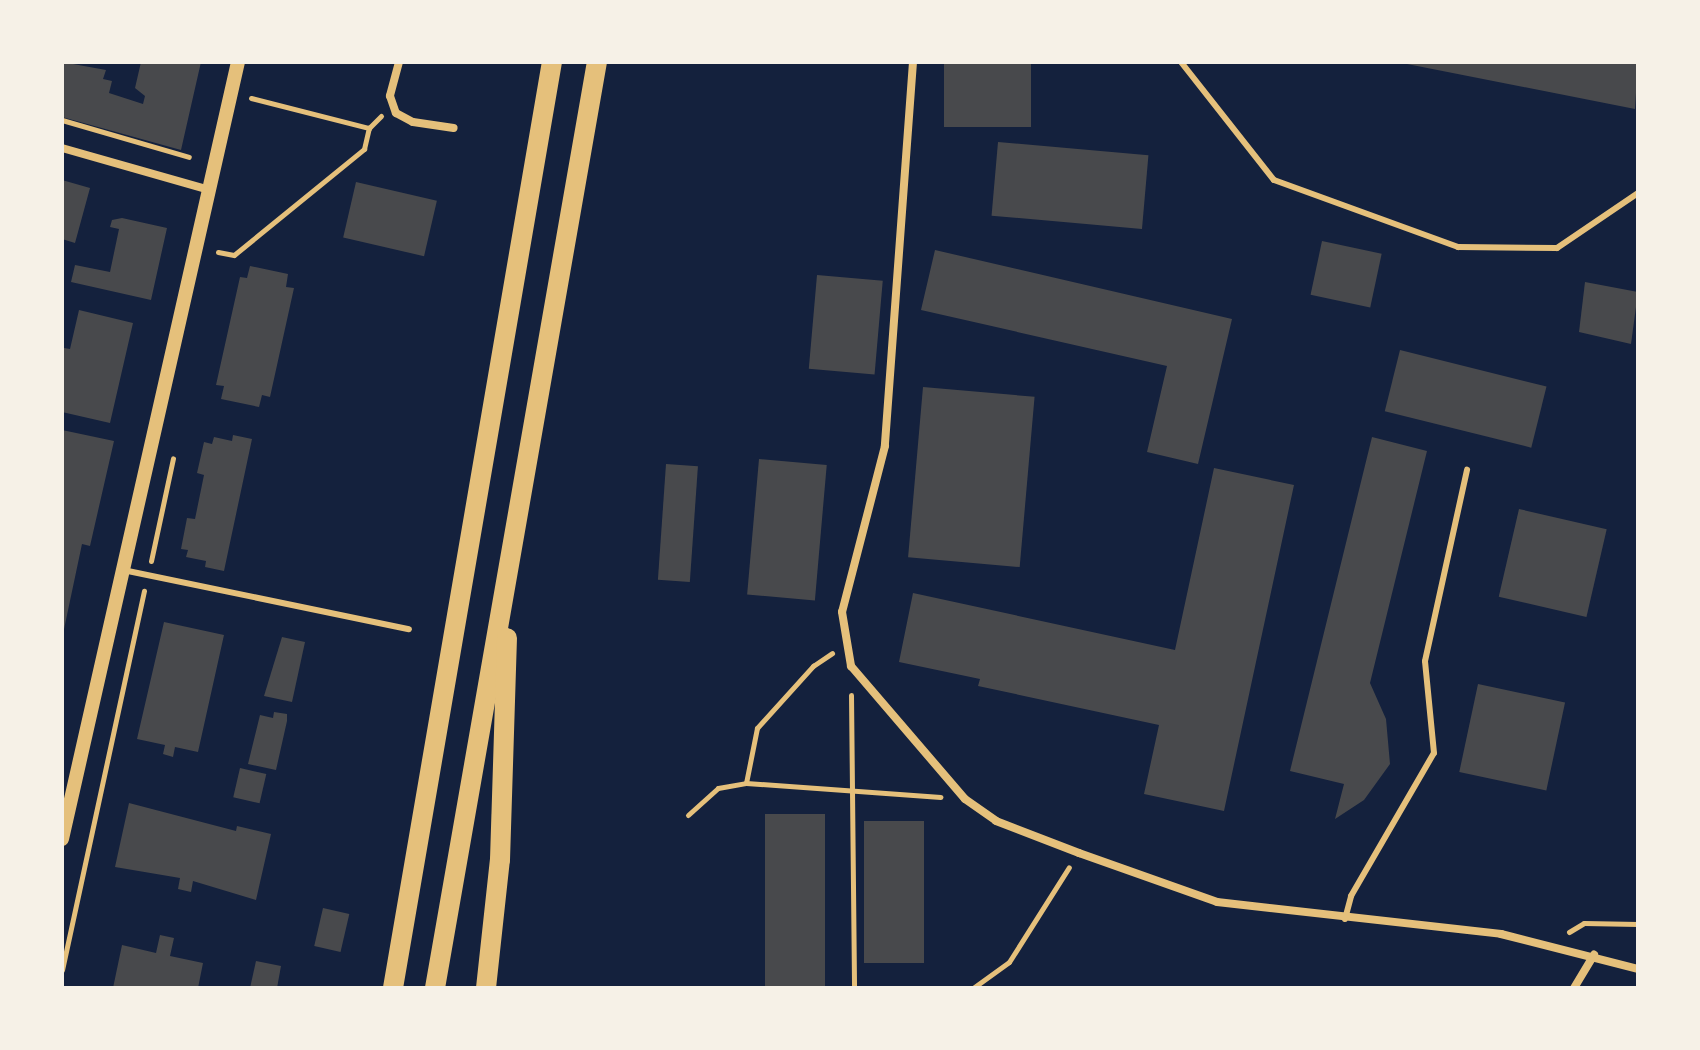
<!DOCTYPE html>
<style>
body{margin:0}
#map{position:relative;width:1700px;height:1050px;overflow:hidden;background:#14213d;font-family:"Fira Sans",sans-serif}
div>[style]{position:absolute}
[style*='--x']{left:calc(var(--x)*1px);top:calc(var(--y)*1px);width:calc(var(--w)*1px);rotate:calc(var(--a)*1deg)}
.building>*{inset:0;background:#48494c;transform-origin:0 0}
.path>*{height:5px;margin:-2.5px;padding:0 2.5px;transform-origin:2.5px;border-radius:2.5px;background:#e5c07b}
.service>*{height:6px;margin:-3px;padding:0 3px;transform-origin:3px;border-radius:3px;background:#e5c07b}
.minor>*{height:8px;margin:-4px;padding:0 4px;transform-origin:4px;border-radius:4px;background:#e5c07b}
.tertiary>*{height:14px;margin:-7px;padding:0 7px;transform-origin:7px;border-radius:7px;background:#e5c07b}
.primary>*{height:20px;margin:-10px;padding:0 10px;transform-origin:10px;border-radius:10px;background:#e5c07b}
span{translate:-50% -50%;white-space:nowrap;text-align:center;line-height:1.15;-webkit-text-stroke:6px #f6f1e7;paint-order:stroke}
.frame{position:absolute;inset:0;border:64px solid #f6f1e7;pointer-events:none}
</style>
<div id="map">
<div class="building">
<div style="clip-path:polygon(62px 62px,106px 70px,103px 79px,112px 81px,109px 93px,143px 104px,145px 96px,135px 88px,141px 62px,201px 62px,181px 150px,62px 117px)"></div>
<div style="left:944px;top:62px;width:87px;height:65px"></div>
<div style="clip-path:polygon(1638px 62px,1635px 109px,1402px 63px,1402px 62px)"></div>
<div style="left:998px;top:142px;width:151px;height:74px;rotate:5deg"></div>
<div style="clip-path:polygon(62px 180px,90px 188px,75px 243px,62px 239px)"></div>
<div style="left:356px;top:182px;width:83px;height:57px;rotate:13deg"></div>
<div style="clip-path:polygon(122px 218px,167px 228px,151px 300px,71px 282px,75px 265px,110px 272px,119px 229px,110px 227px,112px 220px)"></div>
<div style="left:1322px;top:241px;width:61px;height:55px;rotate:12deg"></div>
<div style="clip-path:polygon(935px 250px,1232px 319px,1198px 464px,1147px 452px,1167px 366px,921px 310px)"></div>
<div style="clip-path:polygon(250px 266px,288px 274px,286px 287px,294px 288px,270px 397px,262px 395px,259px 407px,221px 399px,224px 386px,216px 385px,240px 277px,247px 278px)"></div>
<div style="left:817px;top:275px;width:66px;height:94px;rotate:5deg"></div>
<div style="clip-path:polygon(1585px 282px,1638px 292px,1631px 344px,1579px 332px)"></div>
<div style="clip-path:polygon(79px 310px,133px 323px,110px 423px,62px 412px,62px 357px,64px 348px,70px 349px)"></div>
<div style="left:1400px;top:350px;width:151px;height:63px;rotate:14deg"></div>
<div style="left:923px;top:387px;width:112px;height:171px;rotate:5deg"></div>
<div style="clip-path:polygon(62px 430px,114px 441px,90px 546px,82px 544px,63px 634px)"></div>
<div style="clip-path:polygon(233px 435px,252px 439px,224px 571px,205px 567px,206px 561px,186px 557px,188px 550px,181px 549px,187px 518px,195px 519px,204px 475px,197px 473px,204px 442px,212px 444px,214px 437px,232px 441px)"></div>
<div style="clip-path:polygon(1372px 437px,1427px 451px,1370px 683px,1386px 719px,1390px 764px,1364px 800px,1335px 819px,1344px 784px,1290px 771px)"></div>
<div style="left:759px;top:459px;width:68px;height:136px;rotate:5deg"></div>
<div style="left:666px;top:464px;width:32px;height:116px;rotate:4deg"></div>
<div style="clip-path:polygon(1214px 468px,1294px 485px,1224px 811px,1144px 794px,1159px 725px,978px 686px,980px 679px,899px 662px,913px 593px,1175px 650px)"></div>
<div style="left:1519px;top:509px;width:90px;height:90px;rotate:13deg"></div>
<div style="clip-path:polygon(164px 622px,224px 635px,198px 752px,175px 747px,173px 757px,163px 754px,165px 745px,137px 739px)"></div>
<div style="clip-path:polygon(282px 637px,305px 642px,292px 702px,264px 696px)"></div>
<div style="left:1478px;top:684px;width:89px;height:90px;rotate:12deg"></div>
<div style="clip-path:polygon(274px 712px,287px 714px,287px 721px,276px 770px,248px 764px,260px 715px,273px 718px)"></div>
<div style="left:240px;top:768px;width:27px;height:30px;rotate:13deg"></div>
<div style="clip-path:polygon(129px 803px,236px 831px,237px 826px,271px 834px,256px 900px,193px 881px,191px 892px,178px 889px,180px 878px,115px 867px)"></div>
<div style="left:765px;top:814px;width:60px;height:174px"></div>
<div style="left:864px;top:821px;width:60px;height:142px"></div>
<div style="left:323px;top:908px;width:27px;height:39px;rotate:13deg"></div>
<div style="clip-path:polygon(160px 935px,174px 938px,170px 956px,203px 963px,198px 988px,113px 988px,122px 945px,156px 953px)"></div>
<div style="clip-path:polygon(256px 961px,281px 966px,277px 988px,250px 988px)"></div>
</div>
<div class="path">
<div style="--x:251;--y:98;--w:122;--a:14.3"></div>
<div style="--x:62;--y:120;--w:132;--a:16.2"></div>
<div style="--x:218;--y:252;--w:16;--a:11"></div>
<div style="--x:234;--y:255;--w:168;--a:-39.2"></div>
<div style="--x:364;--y:149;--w:22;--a:-77"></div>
<div style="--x:369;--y:128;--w:17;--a:-45"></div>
<div style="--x:151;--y:561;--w:105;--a:-77.9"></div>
<div style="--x:851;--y:695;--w:293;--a:89.4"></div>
<div style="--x:746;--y:783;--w:195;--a:4.1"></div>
<div style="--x:688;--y:815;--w:40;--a:-42"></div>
<div style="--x:718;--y:788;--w:28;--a:-10"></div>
<div style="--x:746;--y:783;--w:56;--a:-78.7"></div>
<div style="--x:757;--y:728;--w:84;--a:-47.9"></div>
<div style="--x:813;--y:666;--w:23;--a:-34"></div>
<div style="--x:1569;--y:932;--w:17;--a:-31"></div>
<div style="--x:1584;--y:923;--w:54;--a:1.1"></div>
<div style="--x:62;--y:970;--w:388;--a:-77.8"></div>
<div style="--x:973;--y:988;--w:44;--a:-35.8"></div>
<div style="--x:1009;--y:962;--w:112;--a:-57.7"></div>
</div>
<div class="service">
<div style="--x:1181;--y:62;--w:150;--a:51.8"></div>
<div style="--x:1274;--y:180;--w:196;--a:20"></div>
<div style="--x:1458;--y:247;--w:99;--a:0.6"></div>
<div style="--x:1557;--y:248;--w:98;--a:-34.2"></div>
<div style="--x:123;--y:570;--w:292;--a:11.7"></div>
<div style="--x:1345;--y:919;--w:24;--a:-75"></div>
<div style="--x:1351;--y:896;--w:165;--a:-59.9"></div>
<div style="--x:1434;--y:753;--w:92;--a:-95.6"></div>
<div style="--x:1425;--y:661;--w:196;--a:-77.6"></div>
</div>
<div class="minor">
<div style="--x:399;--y:62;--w:35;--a:105"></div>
<div style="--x:390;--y:96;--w:18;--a:71"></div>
<div style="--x:396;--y:113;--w:19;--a:28"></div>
<div style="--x:413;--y:122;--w:41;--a:8.3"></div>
<div style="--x:913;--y:62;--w:385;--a:94.2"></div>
<div style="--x:885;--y:446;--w:171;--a:104.5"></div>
<div style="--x:842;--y:612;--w:55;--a:80.5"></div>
<div style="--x:851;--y:666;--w:175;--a:49.4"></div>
<div style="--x:965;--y:799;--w:38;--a:35"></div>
<div style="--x:996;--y:821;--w:89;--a:21.1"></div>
<div style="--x:1079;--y:853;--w:146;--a:19.5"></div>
<div style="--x:1217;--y:902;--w:286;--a:6.4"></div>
<div style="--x:1501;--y:934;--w:141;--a:14.3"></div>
<div style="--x:62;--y:148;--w:153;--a:15.9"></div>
<div style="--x:1574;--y:988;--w:39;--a:-59"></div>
</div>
<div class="tertiary">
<div style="--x:62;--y:839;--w:797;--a:-77.24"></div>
</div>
<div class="primary">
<div style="--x:393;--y:988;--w:940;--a:-80.26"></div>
<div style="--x:435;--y:988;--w:940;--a:-80.08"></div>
<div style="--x:486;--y:988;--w:129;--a:-83.8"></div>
<div style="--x:500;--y:860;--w:222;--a:-88.2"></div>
</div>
<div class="frame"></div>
</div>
